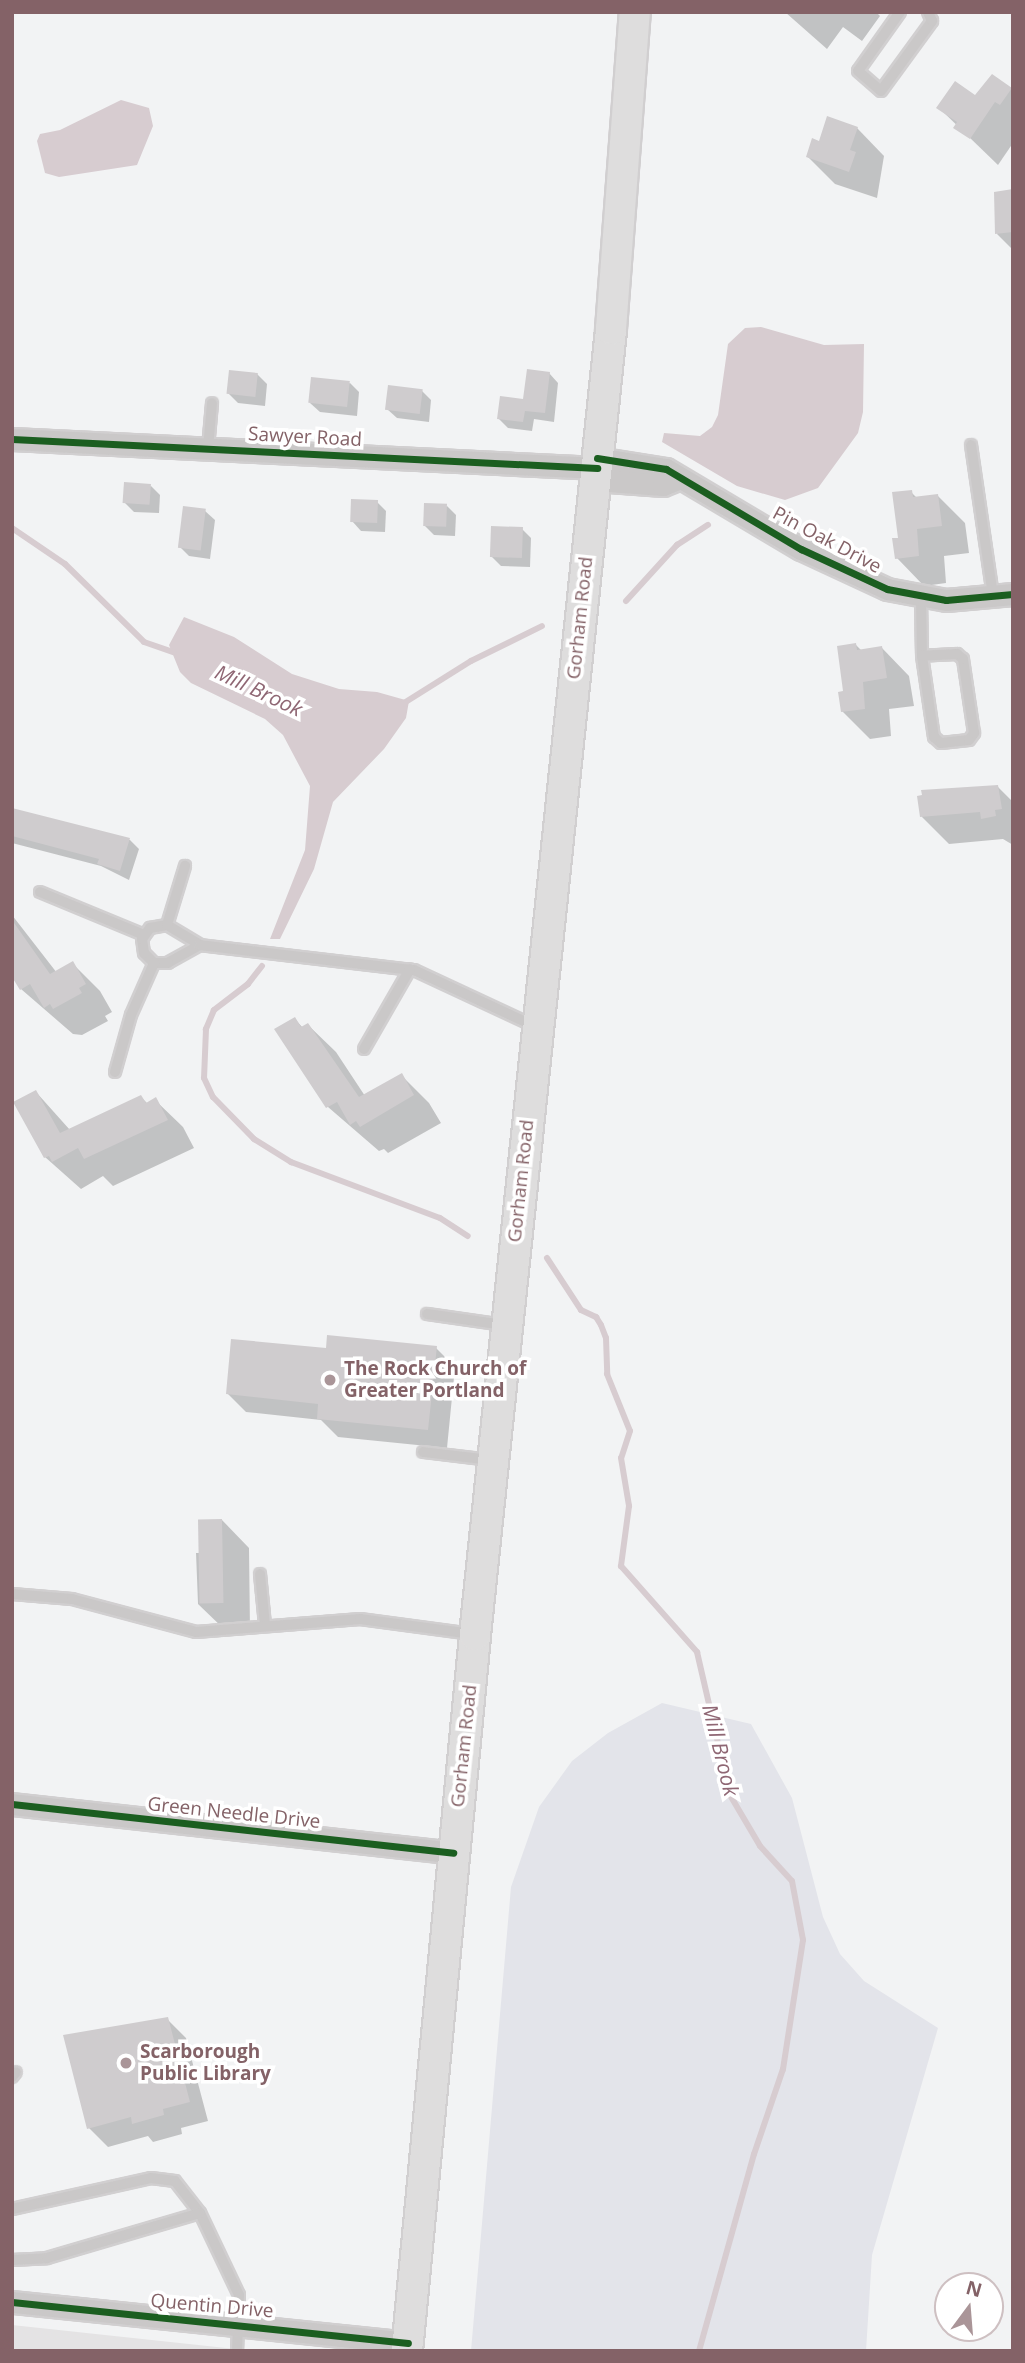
<!DOCTYPE html>
<style>
body{margin:0}
#map{position:relative;width:1025px;height:2363px;overflow:hidden;background:#f2f3f4;font-family:"Open Sans",sans-serif}
div>[style]{position:absolute}
[style*='--x']{left:calc(var(--x)*1px);top:calc(var(--y)*1px);width:calc(var(--w)*1px);rotate:calc(var(--a)*1deg)}
.built>*{inset:0;background:#e4e3e4}
.green>*{inset:0;background:#e3e4ea}
.water>*{inset:0;background:#d7ccd0}
.shadow>*{inset:0;background:#0003}
.stream>*{height:6px;margin:-3px;padding:0 3px;transform-origin:3px;border-radius:3px;background:#d7ccd0}
.building>*{inset:0;background:#cfccce;transform-origin:0 0}
.roads{filter:drop-shadow(2px 0 #d1cfd0) drop-shadow(-2px 0 #d1cfd0) drop-shadow(0 2px #d1cfd0) drop-shadow(0 -2px #d1cfd0)}
.lane>*{height:10px;margin:-5px;padding:0 5px;transform-origin:5px;border-radius:5px;background:#cac8c8}
.street>*{height:21px;margin:-10.5px;padding:0 10.5px;transform-origin:10.5px;border-radius:10.5px;background:#cac8c8}
.secondary>*{height:30px;margin:-15px;padding:0 15px;transform-origin:15px;border-radius:15px;background:#dedddd}
.cycleway>*{height:7px;margin:-3.5px;padding:0 3.5px;transform-origin:3.5px;border-radius:3.5px;background:#1b5e20}
.dots>*{width:19px;height:19px;translate:-50% -50%;box-sizing:border-box;border:4px solid #fff;border-radius:50%}
span{translate:-50% -50%;white-space:nowrap;text-align:center;line-height:1.15;-webkit-text-stroke:7px #fff;paint-order:stroke}
.street-label{font-size:19px;color:#846267}
.poi-label{font-size:19px;color:#846267;font-weight:700}
.left{translate:0 -50%;text-align:left}
.water-label{font-size:21px;color:#8f6774;font-style:italic}
.frame{position:absolute;inset:0;border:14px solid #846267;pointer-events:none}
.north{position:absolute;left:934px;top:2272px;width:70px;height:70px;box-sizing:border-box;background:#fff;border:2px solid #cec0c2;border-radius:50%;rotate:16deg;font-size:19px;font-weight:700;line-height:28px;text-align:center;color:#846267}
.north::after{content:'';display:block;margin:auto;width:24px;height:32px;background:#aa9598;clip-path:polygon(50% 0,100% 100%,50% 72%,0 100%)}
</style>
<div id="map">
<div class="built">
<div style="clip-path:polygon(12px 2325px,254px 2351px,12px 2351px)"></div>
</div>
<div class="green">
<div style="clip-path:polygon(662px 1703px,751px 1724px,792px 1798px,823px 1917px,840px 1954px,864px 1981px,938px 2028px,872px 2255px,866px 2351px,471px 2351px,511px 1887px,539px 1807px,572px 1761px,608px 1733px)"></div>
</div>
<div class="water">
<div style="clip-path:polygon(121px 100px,149px 108px,153px 126px,137px 165px,59px 177px,45px 173px,37px 141px,40px 134px,60px 130px)"></div>
<div style="clip-path:polygon(761px 327px,824px 345px,864px 344px,863px 412px,858px 433px,818px 488px,785px 500px,737px 486px,662px 442px,664px 433px,700px 436px,712px 427px,718px 415px,728px 344px,745px 328px)"></div>
<div style="clip-path:polygon(184px 617px,234px 637px,292px 674px,339px 689px,377px 692px,409px 701px,406px 718px,384px 749px,333px 802px,314px 869px,280px 939px,270px 939px,305px 850px,310px 786px,283px 735px,265px 719px,191px 683px,180px 672px,169px 645px)"></div>
</div>
<div class="shadow">
<div style="clip-path:polygon(785px 12px,876px 12px,880px 16px,862px 41px,843px 27px,827px 49px)"></div>
<div style="clip-path:polygon(1011px 89px,1013px 143px,998px 165px,938px 107px)"></div>
<div style="clip-path:polygon(857px 128px,884px 156px,877px 198px,835px 184px,808px 157px,820px 143px)"></div>
<div style="clip-path:polygon(1013px 191px,1013px 250px,997px 234px)"></div>
<div style="clip-path:polygon(549px 373px,558px 383px,554px 422px,534px 419px,532px 431px,508px 428px,499px 419px,525px 401px)"></div>
<div style="clip-path:polygon(257px 374px,267px 384px,265px 406px,238px 403px,229px 394px)"></div>
<div style="clip-path:polygon(350px 383px,359px 392px,357px 416px,320px 412px,310px 403px)"></div>
<div style="clip-path:polygon(422px 391px,431px 400px,429px 422px,397px 418px,387px 409px)"></div>
<div style="clip-path:polygon(151px 486px,160px 495px,159px 513px,134px 512px,124px 502px)"></div>
<div style="clip-path:polygon(911px 492px,917px 498px,937px 495px,965px 523px,969px 553px,944px 556px,946px 583px,924px 586px,897px 558px)"></div>
<div style="clip-path:polygon(377px 502px,386px 511px,385px 532px,361px 531px,352px 521px)"></div>
<div style="clip-path:polygon(447px 506px,456px 515px,455px 536px,434px 535px,424px 525px)"></div>
<div style="clip-path:polygon(205px 511px,215px 520px,210px 559px,189px 556px,180px 547px)"></div>
<div style="clip-path:polygon(522px 529px,531px 538px,530px 567px,501px 566px,491px 556px)"></div>
<div style="clip-path:polygon(856px 645px,862px 651px,882px 648px,909px 676px,914px 706px,889px 709px,891px 736px,870px 739px,842px 711px)"></div>
<div style="clip-path:polygon(998px 787px,1013px 802px,1013px 845px,1003px 839px,949px 844px,922px 817px,924px 796px)"></div>
<div style="clip-path:polygon(12px 812px,130px 840px,139px 849px,129px 880px,101px 866px,12px 843px)"></div>
<div style="clip-path:polygon(12px 915px,57px 973px,72px 963px,100px 991px,112px 1012px,105px 1016px,108px 1021px,82px 1035px,73px 1034px,21px 989px,12px 973px)"></div>
<div style="clip-path:polygon(295px 1019px,303px 1028px,308px 1025px,336px 1052px,365px 1096px,401px 1075px,429px 1103px,441px 1123px,388px 1153px,384px 1149px,379px 1151px,328px 1107px)"></div>
<div style="clip-path:polygon(36px 1092px,70px 1130px,141px 1097px,148px 1104px,155px 1100px,183px 1127px,194px 1148px,113px 1186px,103px 1176px,81px 1189px,45px 1157px)"></div>
<div style="clip-path:polygon(436px 1348px,455px 1367px,447px 1448px,338px 1437px,321px 1420px,246px 1412px,227px 1393px,328px 1350px)"></div>
<div style="clip-path:polygon(222px 1520px,249px 1548px,250px 1630px,226px 1631px,198px 1604px,196px 1553px,201px 1553px)"></div>
<div style="clip-path:polygon(167px 2019px,186px 2038px,208px 2121px,181px 2128px,182px 2134px,153px 2142px,148px 2136px,108px 2147px,89px 2128px)"></div>
</div>
<div class="stream">
<div style="--x:12;--y:528;--w:64;--a:34.2"></div>
<div style="--x:65;--y:564;--w:111;--a:44.6"></div>
<div style="--x:144;--y:642;--w:31;--a:19"></div>
<div style="--x:626;--y:601;--w:76;--a:-47.7"></div>
<div style="--x:677;--y:545;--w:37;--a:-33"></div>
<div style="--x:404;--y:703;--w:79;--a:-32.1"></div>
<div style="--x:471;--y:661;--w:79;--a:-26.2"></div>
<div style="--x:262;--y:966;--w:23;--a:128"></div>
<div style="--x:248;--y:984;--w:43;--a:142.6"></div>
<div style="--x:214;--y:1010;--w:21;--a:113"></div>
<div style="--x:206;--y:1029;--w:49;--a:92.3"></div>
<div style="--x:204;--y:1078;--w:21;--a:65"></div>
<div style="--x:213;--y:1097;--w:59;--a:45.7"></div>
<div style="--x:254;--y:1139;--w:44;--a:31.9"></div>
<div style="--x:291;--y:1162;--w:159;--a:20.6"></div>
<div style="--x:440;--y:1218;--w:33;--a:33"></div>
<div style="--x:547;--y:1258;--w:62;--a:56.8"></div>
<div style="--x:581;--y:1310;--w:17;--a:25"></div>
<div style="--x:596;--y:1317;--w:9;--a:58"></div>
<div style="--x:601;--y:1325;--w:14;--a:69"></div>
<div style="--x:606;--y:1338;--w:36;--a:88"></div>
<div style="--x:607;--y:1374;--w:61;--a:68"></div>
<div style="--x:630;--y:1431;--w:28;--a:108"></div>
<div style="--x:621;--y:1458;--w:49;--a:80.5"></div>
<div style="--x:629;--y:1506;--w:61;--a:97.6"></div>
<div style="--x:621;--y:1566;--w:115;--a:48.5"></div>
<div style="--x:697;--y:1652;--w:147;--a:77"></div>
<div style="--x:730;--y:1795;--w:59;--a:59.5"></div>
<div style="--x:760;--y:1846;--w:47;--a:47.6"></div>
<div style="--x:792;--y:1881;--w:60;--a:79.4"></div>
<div style="--x:803;--y:1940;--w:131;--a:98.8"></div>
<div style="--x:783;--y:2069;--w:90;--a:108.8"></div>
<div style="--x:754;--y:2154;--w:205;--a:105.6"></div>
</div>
<div class="building">
<div style="clip-path:polygon(992px 74px,1012px 88px,1000px 105px,995px 102px,970px 139px,953px 128px,957px 122px,936px 108px,955px 81px,975px 95px)"></div>
<div style="clip-path:polygon(827px 116px,858px 127px,850px 150px,856px 152px,849px 172px,806px 157px,812px 138px,819px 141px)"></div>
<div style="clip-path:polygon(1013px 189px,1013px 232px,995px 234px,994px 192px)"></div>
<div style="clip-path:polygon(527px 369px,550px 372px,545px 413px,525px 411px,523px 422px,497px 419px,500px 396px,523px 399px)"></div>
<div style="left:229px;top:370px;width:29px;height:24px;rotate:6deg"></div>
<div style="left:311px;top:377px;width:39px;height:26px;rotate:6deg"></div>
<div style="left:388px;top:385px;width:35px;height:25px;rotate:7deg"></div>
<div style="left:124px;top:482px;width:27px;height:21px;rotate:4deg"></div>
<div style="clip-path:polygon(912px 490px,913px 497px,938px 494px,942px 526px,917px 529px,919px 556px,895px 559px,892px 538px,898px 538px,892px 492px)"></div>
<div style="left:351px;top:499px;width:27px;height:23px;rotate:2deg"></div>
<div style="left:424px;top:503px;width:23px;height:23px;rotate:2deg"></div>
<div style="left:183px;top:506px;width:23px;height:42px;rotate:7deg"></div>
<div style="left:491px;top:526px;width:32px;height:31px;rotate:2deg"></div>
<div style="clip-path:polygon(856px 643px,857px 650px,882px 646px,887px 678px,863px 682px,865px 709px,841px 712px,838px 692px,843px 691px,837px 646px)"></div>
<div style="clip-path:polygon(998px 785px,1002px 809px,995px 810px,996px 816px,981px 819px,980px 812px,920px 817px,917px 796px,922px 795px,921px 790px)"></div>
<div style="clip-path:polygon(12px 808px,130px 838px,120px 871px,97px 864px,99px 859px,12px 836px)"></div>
<div style="clip-path:polygon(12px 920px,50px 974px,73px 961px,86px 984px,79px 988px,82px 993px,53px 1009px,50px 1004px,44px 1008px,30px 984px,20px 990px,12px 977px)"></div>
<div style="clip-path:polygon(295px 1017px,301px 1027px,308px 1023px,359px 1097px,402px 1073px,414px 1095px,360px 1127px,356px 1121px,350px 1125px,337px 1102px,326px 1108px,274px 1029px)"></div>
<div style="clip-path:polygon(36px 1090px,60px 1133px,141px 1095px,146px 1103px,156px 1097px,168px 1120px,84px 1159px,78px 1148px,52px 1162px,49px 1156px,44px 1158px,13px 1102px)"></div>
<div style="clip-path:polygon(327px 1335px,437px 1346px,428px 1430px,317px 1419px,318px 1404px,226px 1394px,231px 1339px,326px 1348px)"></div>
<div style="left:222px;top:1519px;width:84px;height:24px;rotate:89deg"></div>
<div style="clip-path:polygon(168px 2017px,190px 2102px,163px 2109px,164px 2115px,132px 2124px,131px 2117px,87px 2129px,63px 2035px)"></div>
</div>
<div class="roads">
<div class="lane">
<div style="--x:900;--y:12;--w:72;--a:125.4"></div>
<div style="--x:858;--y:71;--w:30;--a:41"></div>
<div style="--x:881;--y:91;--w:87;--a:-53.9"></div>
<div style="--x:932;--y:21;--w:10;--a:-114"></div>
<div style="--x:971;--y:445;--w:153;--a:81.7"></div>
<div style="--x:208;--y:448;--w:45;--a:-84.9"></div>
<div style="--x:921;--y:598;--w:58;--a:89"></div>
<div style="--x:922;--y:656;--w:82;--a:81.6"></div>
<div style="--x:934;--y:737;--w:9;--a:41"></div>
<div style="--x:941;--y:743;--w:28;--a:-6"></div>
<div style="--x:969;--y:740;--w:9;--a:-54"></div>
<div style="--x:974;--y:733;--w:75;--a:-98.5"></div>
<div style="--x:963;--y:659;--w:8;--a:-140"></div>
<div style="--x:957;--y:654;--w:35;--a:177"></div>
<div style="--x:40;--y:892;--w:113;--a:22.5"></div>
<div style="--x:167;--y:925;--w:39;--a:31"></div>
<div style="--x:200;--y:945;--w:37;--a:151"></div>
<div style="--x:168;--y:963;--w:14;--a:180"></div>
<div style="--x:154;--y:963;--w:14;--a:-135"></div>
<div style="--x:144;--y:953;--w:14;--a:-98"></div>
<div style="--x:142;--y:939;--w:14;--a:-54"></div>
<div style="--x:150;--y:928;--w:17;--a:-10"></div>
<div style="--x:167;--y:925;--w:62;--a:-73"></div>
<div style="--x:200;--y:945;--w:215;--a:6.7"></div>
<div style="--x:414;--y:970;--w:135;--a:25"></div>
<div style="--x:364;--y:1049;--w:92;--a:-60.1"></div>
<div style="--x:115;--y:1072;--w:59;--a:-74.3"></div>
<div style="--x:131;--y:1015;--w:57;--a:-66.1"></div>
<div style="--x:427;--y:1314;--w:78;--a:8.1"></div>
<div style="--x:423;--y:1452;--w:67;--a:6.8"></div>
<div style="--x:260;--y:1574;--w:51;--a:84.4"></div>
<div style="--x:12;--y:1594;--w:60;--a:4.8"></div>
<div style="--x:72;--y:1599;--w:128;--a:14.9"></div>
<div style="--x:196;--y:1632;--w:165;--a:-4.5"></div>
<div style="--x:360;--y:1619;--w:113;--a:7.6"></div>
<div style="--x:12;--y:2077;--w:6;--a:-51"></div>
<div style="--x:12;--y:2209;--w:142;--a:-12.6"></div>
<div style="--x:151;--y:2178;--w:24;--a:7"></div>
<div style="--x:175;--y:2181;--w:41;--a:52"></div>
<div style="--x:200;--y:2213;--w:91;--a:64.6"></div>
<div style="--x:239;--y:2295;--w:56;--a:92"></div>
<div style="--x:12;--y:2260;--w:35;--a:-3"></div>
<div style="--x:47;--y:2258;--w:159;--a:-16.4"></div>
</div>
<div class="street">
<div style="--x:12;--y:439;--w:586;--a:2.84"></div>
<div style="--x:597;--y:458;--w:70;--a:9.1"></div>
<div style="--x:666;--y:469;--w:157;--a:30.7"></div>
<div style="--x:801;--y:549;--w:95;--a:24.9"></div>
<div style="--x:887;--y:589;--w:60;--a:10.6"></div>
<div style="--x:946;--y:600;--w:67;--a:-5.1"></div>
<div style="--x:595;--y:480;--w:68;--a:4.2"></div>
<div style="--x:663;--y:485;--w:16;--a:-22"></div>
<div style="--x:12;--y:1804;--w:444;--a:6.3"></div>
<div style="--x:12;--y:2302;--w:398;--a:5.9"></div>
</div>
<div class="secondary">
<div style="--x:407;--y:2351;--w:719;--a:-84.57"></div>
<div style="--x:475;--y:1635;--w:1313;--a:-84.05"></div>
<div style="--x:611;--y:329;--w:318;--a:-85.7"></div>
</div>
</div>
<div class="cycleway">
<div style="--x:12;--y:439;--w:586;--a:2.84"></div>
<div style="--x:597;--y:458;--w:70;--a:9.1"></div>
<div style="--x:666;--y:469;--w:157;--a:30.7"></div>
<div style="--x:801;--y:549;--w:95;--a:24.9"></div>
<div style="--x:887;--y:589;--w:60;--a:10.6"></div>
<div style="--x:946;--y:600;--w:67;--a:-5.1"></div>
<div style="--x:12;--y:1804;--w:444;--a:6.3"></div>
<div style="--x:12;--y:2302;--w:398;--a:5.9"></div>
</div>
<div class="dots">
<div style="left:330px;top:1380px;background:#aa9598"></div>
<div style="left:126px;top:2063px;background:#aa9598"></div>
</div>
<div class="street-label">
<span style="left:305px;top:437px;rotate:3deg">Sawyer Road</span>
<span style="left:827px;top:540px;rotate:28deg">Pin Oak Drive</span>
<span style="left:580px;top:618px;rotate:-84deg">Gorham Road</span>
<span style="left:521px;top:1181px;rotate:-84deg">Gorham Road</span>
<span style="left:464px;top:1746px;rotate:-84deg">Gorham Road</span>
<span style="left:234px;top:1813px;rotate:6deg">Green Needle Drive</span>
<span style="left:212px;top:2306px;rotate:5deg">Quentin Drive</span>
</div>
<div class="poi-label">
<span class="left" style="left:344px;top:1380px">The Rock Church of<br>Greater Portland</span>
<span class="left" style="left:140px;top:2063px">Scarborough<br>Public Library</span>
</div>
<div class="water-label">
<span style="left:259px;top:690px;rotate:25deg">Mill Brook</span>
<span style="left:721px;top:1750px;rotate:76deg">Mill Brook</span>
</div>
<div class="frame"></div>
<div class="north">N</div>
</div>
